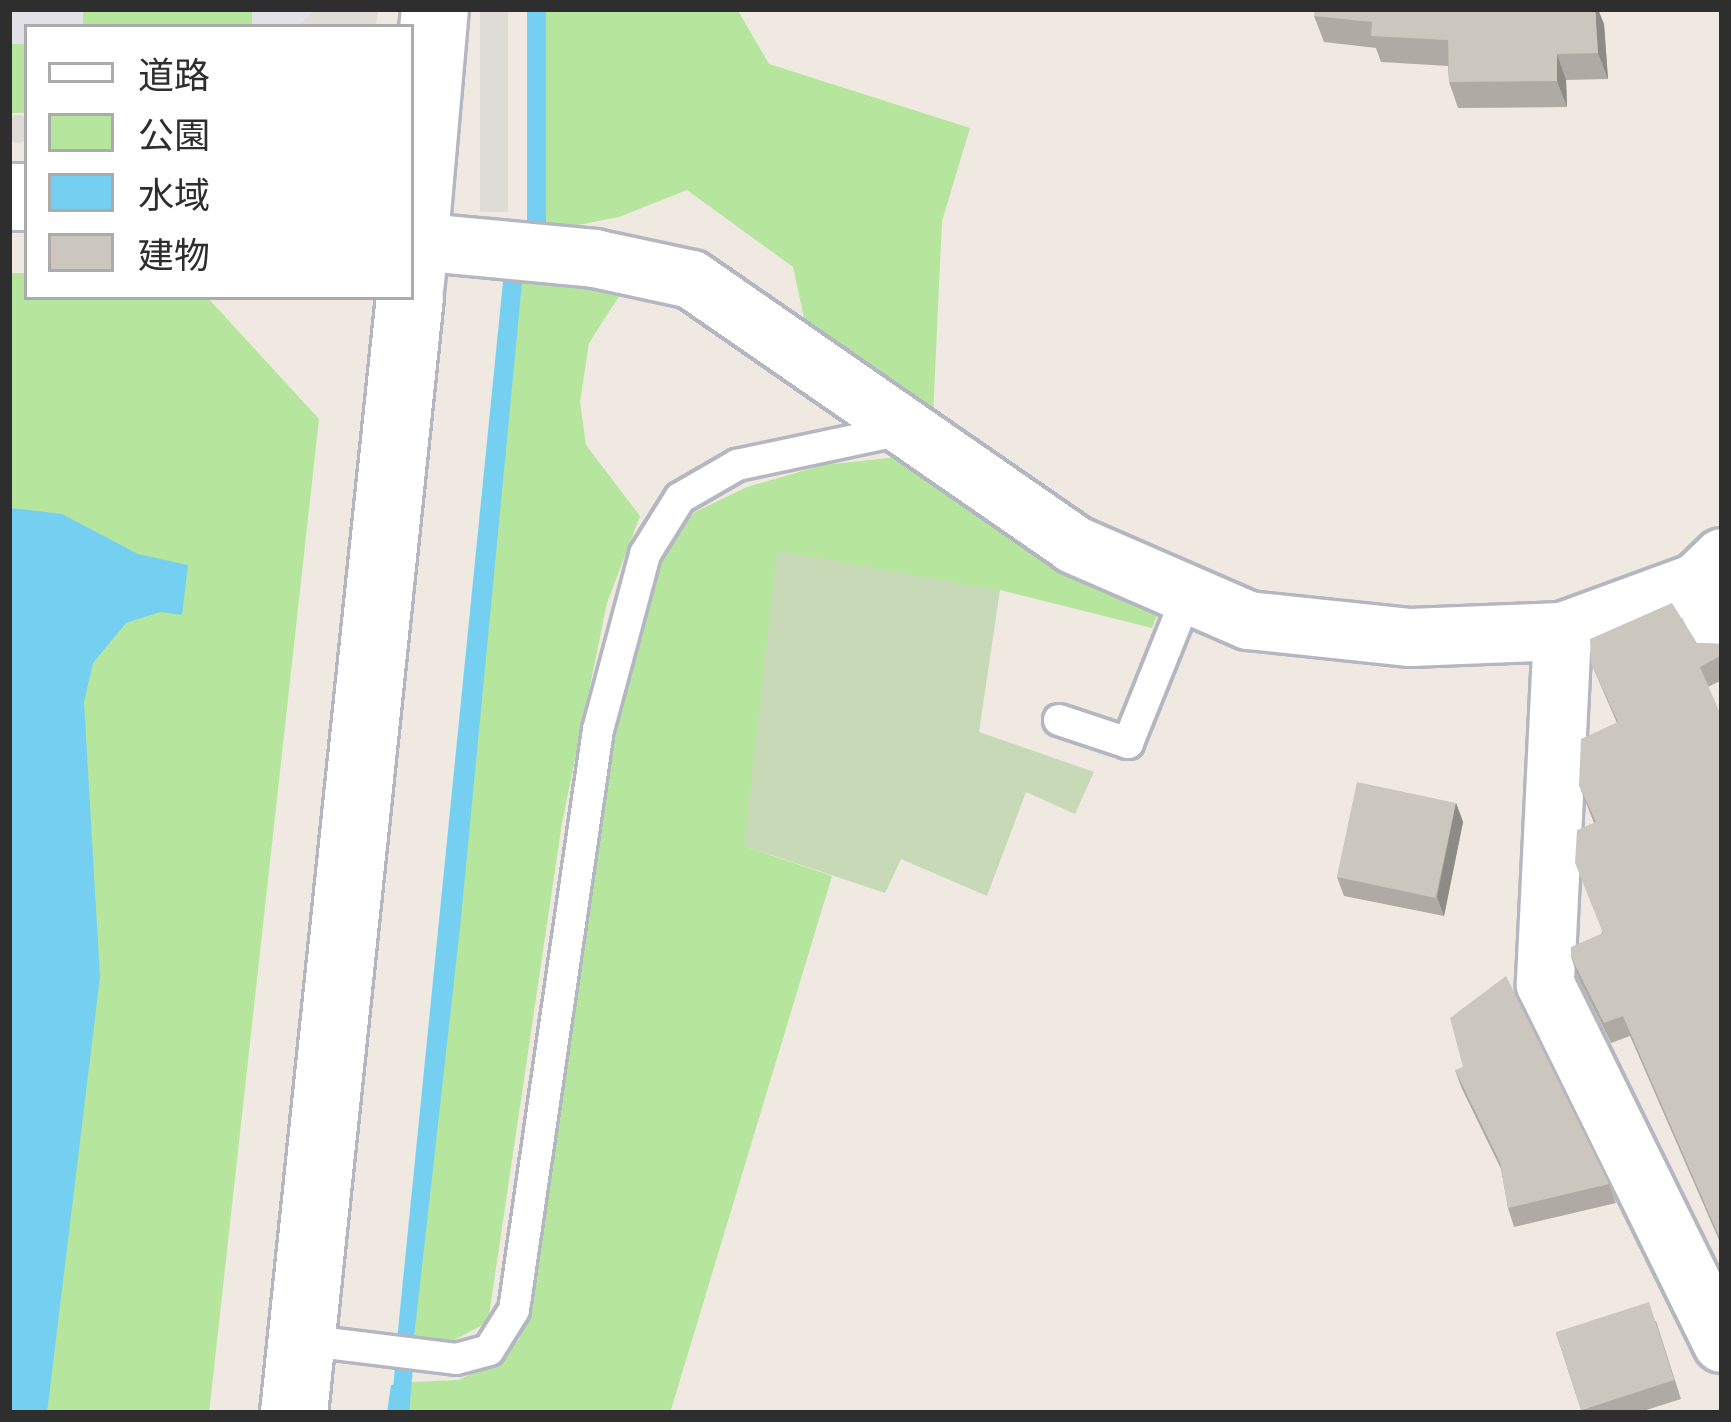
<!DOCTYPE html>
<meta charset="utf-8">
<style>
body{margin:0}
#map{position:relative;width:1731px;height:1422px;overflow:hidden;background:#efe9e1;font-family:"DM Sans","Noto Sans JP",sans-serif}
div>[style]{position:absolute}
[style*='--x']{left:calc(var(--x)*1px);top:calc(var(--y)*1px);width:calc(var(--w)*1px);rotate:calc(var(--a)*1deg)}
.industrial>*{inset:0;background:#e3e1e8}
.green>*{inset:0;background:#b6e59e;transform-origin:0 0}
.cemetery>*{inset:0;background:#c8d9b8}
.plaza>*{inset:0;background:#dfdcd8;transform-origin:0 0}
.round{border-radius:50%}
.water>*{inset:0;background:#75cff0;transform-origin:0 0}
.stream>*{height:18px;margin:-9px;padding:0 9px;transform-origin:9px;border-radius:9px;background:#75cff0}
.roads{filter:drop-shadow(3px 0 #b4b7c1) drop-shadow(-3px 0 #b4b7c1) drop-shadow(0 3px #b4b7c1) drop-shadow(0 -3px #b4b7c1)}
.lane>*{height:30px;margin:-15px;padding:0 15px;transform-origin:15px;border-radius:15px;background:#fff}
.street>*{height:57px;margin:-28.5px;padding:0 28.5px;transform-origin:28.5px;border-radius:28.5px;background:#fff}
.secondary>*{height:66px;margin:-33px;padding:0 33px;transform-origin:33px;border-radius:33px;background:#fff}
.wall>*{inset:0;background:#afaba4}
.shaded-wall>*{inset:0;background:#8e8b86}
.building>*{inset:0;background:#cbc7bf;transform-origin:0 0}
span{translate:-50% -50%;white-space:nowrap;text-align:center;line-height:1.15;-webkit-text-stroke:10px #fff;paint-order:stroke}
.frame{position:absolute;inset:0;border:12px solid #2e2e2e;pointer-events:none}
.legend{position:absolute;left:24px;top:24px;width:390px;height:276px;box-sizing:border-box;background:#fff;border:3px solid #ababab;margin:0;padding:15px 21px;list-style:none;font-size:36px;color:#2e2e2e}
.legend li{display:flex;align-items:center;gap:24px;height:60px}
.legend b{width:60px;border:3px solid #ababab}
</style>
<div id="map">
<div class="industrial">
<div style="clip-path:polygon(9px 9px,316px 9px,296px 27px,27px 27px,27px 113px,9px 113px)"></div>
</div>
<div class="green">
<div style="left:83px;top:9px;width:169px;height:18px"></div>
<div style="clip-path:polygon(546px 9px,737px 9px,769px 64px,970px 128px,942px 221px,933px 415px,806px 327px,793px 267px,687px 190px,619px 217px,526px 235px)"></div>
<div style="left:9px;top:44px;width:18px;height:69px"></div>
<div style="clip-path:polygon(9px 273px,27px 273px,27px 297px,207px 297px,319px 419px,209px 1413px,9px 1413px)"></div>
<div style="clip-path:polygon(523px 273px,627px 284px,589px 343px,580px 402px,586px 445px,640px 516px,607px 603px,562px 823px,488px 1322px,454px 1340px,414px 1338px)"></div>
<div style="clip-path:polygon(898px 457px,1160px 608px,1152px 628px,1000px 590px,744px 846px,832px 876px,670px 1413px,406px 1413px,410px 1382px,458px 1380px,492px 1365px,519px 1340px,539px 1257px,612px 752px,650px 593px,670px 542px,695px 512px,747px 487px,823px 465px)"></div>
</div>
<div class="cemetery">
<div style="clip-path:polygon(777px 551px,1000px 590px,979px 732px,1094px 772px,1075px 814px,1026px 792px,987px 896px,901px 859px,885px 893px,744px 846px)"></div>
</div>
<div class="plaza">
<div style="clip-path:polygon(316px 9px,379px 9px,375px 27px,296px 27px)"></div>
<div style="left:480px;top:9px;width:28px;height:203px"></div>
<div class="round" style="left:4px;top:115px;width:28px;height:28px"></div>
</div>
<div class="water">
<div style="left:527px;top:9px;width:19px;height:225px"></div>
<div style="clip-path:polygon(504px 272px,523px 273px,460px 928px,414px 1338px,397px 1340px)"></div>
<div style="clip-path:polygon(11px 508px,62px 514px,138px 554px,188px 565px,182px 615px,160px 612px,126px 623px,93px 663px,84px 702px,100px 977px,47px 1413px,9px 1413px)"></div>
<div style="clip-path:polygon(410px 1382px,406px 1413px,387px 1413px,391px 1385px)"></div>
</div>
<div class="stream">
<div style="--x:400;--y:1413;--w:68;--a:-85"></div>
</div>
<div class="roads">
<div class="lane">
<div style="--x:1059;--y:720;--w:73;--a:18.4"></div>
<div style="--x:1128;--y:743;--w:155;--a:-68.1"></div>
<div style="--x:302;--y:1340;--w:155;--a:7"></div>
<div style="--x:456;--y:1359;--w:34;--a:-15"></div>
<div style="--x:489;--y:1350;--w:47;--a:-58"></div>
<div style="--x:514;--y:1310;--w:586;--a:-81.76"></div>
<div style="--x:598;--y:730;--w:182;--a:-75"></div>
<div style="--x:645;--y:554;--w:66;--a:-58"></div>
<div style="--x:680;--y:498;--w:66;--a:-30.1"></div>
<div style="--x:737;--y:465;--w:169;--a:-12"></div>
</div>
<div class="street">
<div style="--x:415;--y:241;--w:180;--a:5.4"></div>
<div style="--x:594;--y:258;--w:99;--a:12.2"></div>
<div style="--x:691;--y:279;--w:465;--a:34.7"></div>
<div style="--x:1073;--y:544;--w:191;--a:23.5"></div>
<div style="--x:1248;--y:620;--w:163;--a:6"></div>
<div style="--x:1410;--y:637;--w:152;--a:-2.3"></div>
<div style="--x:1562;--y:631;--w:143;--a:-20.1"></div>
<div style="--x:1696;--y:582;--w:36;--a:-44"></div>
<div style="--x:1696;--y:582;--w:59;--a:63.9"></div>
<div style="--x:1562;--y:631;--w:353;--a:92.8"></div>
<div style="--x:1545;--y:984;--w:400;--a:63.8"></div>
</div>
<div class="secondary">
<div style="--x:9;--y:197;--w:18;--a:0"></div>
<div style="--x:411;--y:282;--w:274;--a:-85"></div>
<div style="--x:294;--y:1413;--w:1122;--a:-84.07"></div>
</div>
</div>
<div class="wall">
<div style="clip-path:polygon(1314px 16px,1604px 24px,1608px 79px,1566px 80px,1567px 107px,1458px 108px,1449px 82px,1448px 66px,1381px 62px,1376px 48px,1324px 42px)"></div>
<div style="clip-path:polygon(1697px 643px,1722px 644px,1722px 680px,1708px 687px,1722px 718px,1722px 1247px,1630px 1036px,1611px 1043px,1578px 977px,1571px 957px,1602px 933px,1594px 823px,1579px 785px,1617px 723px,1591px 663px)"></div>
<div style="clip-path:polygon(1456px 803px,1463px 822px,1444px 916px,1344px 896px,1337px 877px)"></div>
<div style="clip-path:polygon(1455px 1070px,1609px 1184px,1616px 1203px,1514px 1227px,1508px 1208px,1501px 1169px,1462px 1089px)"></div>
<div style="clip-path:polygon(1656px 1321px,1681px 1399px,1637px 1413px,1582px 1413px,1556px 1333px)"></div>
</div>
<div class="shaded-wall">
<div style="clip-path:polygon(1595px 9px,1598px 9px,1604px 24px,1608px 79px,1598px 53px)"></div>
<div style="clip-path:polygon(1557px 54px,1566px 80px,1567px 107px,1557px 81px)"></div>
<div style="clip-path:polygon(1456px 803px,1463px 822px,1444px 916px,1437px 897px)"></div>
</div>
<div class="building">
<div style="clip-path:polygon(1315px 9px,1595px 9px,1598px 53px,1557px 54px,1557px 81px,1449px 82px,1448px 40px,1371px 36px,1372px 22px,1314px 16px)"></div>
<div style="clip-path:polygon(1672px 603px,1697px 643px,1722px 644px,1722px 655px,1700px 667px,1722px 718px,1722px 1243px,1623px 1016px,1604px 1023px,1571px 957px,1571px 947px,1603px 933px,1575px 863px,1577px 830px,1596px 822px,1579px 785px,1581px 739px,1618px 722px,1591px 663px,1590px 639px)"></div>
<div style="left:1357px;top:782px;width:101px;height:97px;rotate:12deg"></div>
<div style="clip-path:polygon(1506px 976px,1609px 1184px,1508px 1208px,1500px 1162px,1455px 1070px,1463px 1067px,1450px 1018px)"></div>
<div style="left:1649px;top:1302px;width:82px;height:98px;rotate:72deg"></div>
</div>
<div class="frame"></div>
<ul class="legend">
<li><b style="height:15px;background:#fff"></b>道路</li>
<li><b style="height:33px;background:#b6e59e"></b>公園</li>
<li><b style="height:33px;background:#75cff0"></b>水域</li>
<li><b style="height:33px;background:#cbc7bf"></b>建物</li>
</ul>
</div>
